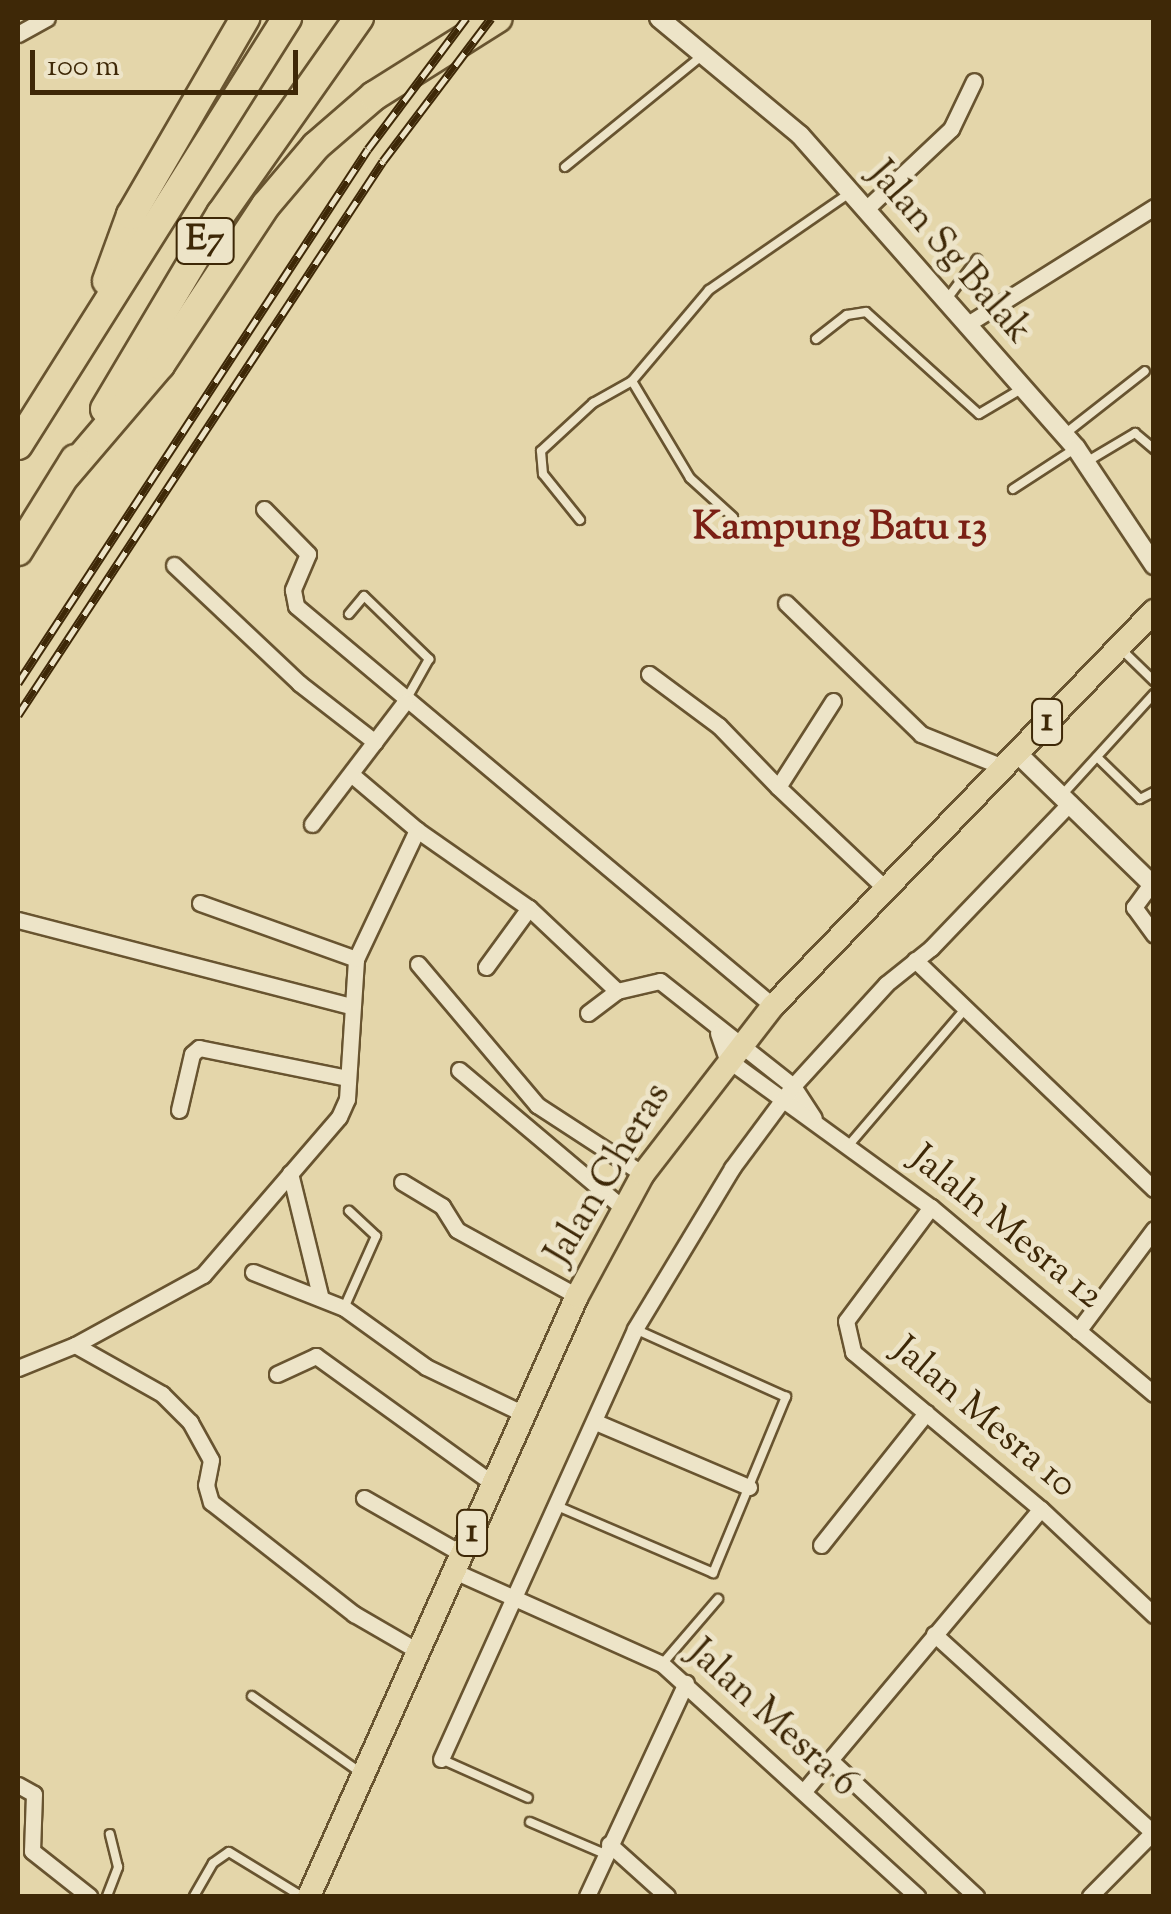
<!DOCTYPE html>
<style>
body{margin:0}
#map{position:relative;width:1171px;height:1914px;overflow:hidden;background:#e4d6aa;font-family:"Sorts Mill Goudy",serif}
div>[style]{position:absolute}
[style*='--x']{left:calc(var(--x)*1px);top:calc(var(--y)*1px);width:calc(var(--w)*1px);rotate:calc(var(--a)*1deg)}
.roads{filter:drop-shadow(2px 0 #685430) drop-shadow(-2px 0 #685430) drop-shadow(0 2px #685430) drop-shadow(0 -2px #685430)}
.service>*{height:8px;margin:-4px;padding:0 4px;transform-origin:4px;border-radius:4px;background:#ede4c8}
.minor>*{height:15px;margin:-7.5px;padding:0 7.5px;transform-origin:7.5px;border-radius:7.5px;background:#ede4c8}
.tertiary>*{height:18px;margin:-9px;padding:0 9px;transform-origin:9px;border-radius:9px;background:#ede4c8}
.primary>*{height:22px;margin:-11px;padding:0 11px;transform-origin:11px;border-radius:11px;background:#e4d6aa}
.motorway>*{height:28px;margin:-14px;padding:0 14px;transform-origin:14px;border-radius:14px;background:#e4d6aa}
.rail>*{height:9px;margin-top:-4.5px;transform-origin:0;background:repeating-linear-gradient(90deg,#ede4c8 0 15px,#3e2807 0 30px);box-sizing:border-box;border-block:2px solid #3e2807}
span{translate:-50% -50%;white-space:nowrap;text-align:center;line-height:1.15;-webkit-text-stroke:10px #ede4c8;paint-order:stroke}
.shield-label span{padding:2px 8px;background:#ede4c8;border:2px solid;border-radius:8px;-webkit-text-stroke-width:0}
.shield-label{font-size:35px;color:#3e2807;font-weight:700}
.street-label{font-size:38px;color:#3e2807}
.neighbourhood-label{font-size:40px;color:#7a1f14;font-weight:700}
.frame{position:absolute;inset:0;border:20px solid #3e2807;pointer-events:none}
.scale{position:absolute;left:30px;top:50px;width:268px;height:45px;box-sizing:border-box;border:5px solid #3e2807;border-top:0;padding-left:12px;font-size:30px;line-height:35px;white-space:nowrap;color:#3e2807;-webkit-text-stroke:8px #ede4c8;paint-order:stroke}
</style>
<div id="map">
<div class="roads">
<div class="service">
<div style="--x:565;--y:167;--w:178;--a:-39.1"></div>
<div style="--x:947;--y:299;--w:50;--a:-53.1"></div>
<div style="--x:816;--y:339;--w:39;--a:-38"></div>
<div style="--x:847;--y:315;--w:19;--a:-9"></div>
<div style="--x:866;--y:312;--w:152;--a:42.1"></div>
<div style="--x:979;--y:414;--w:51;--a:-30.6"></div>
<div style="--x:632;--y:381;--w:113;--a:59.1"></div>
<div style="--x:690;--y:478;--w:58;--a:42.2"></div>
<div style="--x:1066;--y:433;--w:100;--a:-38.1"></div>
<div style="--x:1088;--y:461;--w:55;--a:-30.8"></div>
<div style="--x:1135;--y:433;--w:25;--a:40"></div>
<div style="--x:1013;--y:489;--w:75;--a:-33.1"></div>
<div style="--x:580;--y:520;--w:59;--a:-128.8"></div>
<div style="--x:543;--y:474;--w:23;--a:-95"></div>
<div style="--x:541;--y:451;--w:71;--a:-42.7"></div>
<div style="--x:593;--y:403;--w:45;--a:-29.4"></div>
<div style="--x:632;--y:381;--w:119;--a:-49.8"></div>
<div style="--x:709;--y:290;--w:173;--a:-34.6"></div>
<div style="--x:349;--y:614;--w:23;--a:-50"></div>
<div style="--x:364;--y:596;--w:91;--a:44.1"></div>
<div style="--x:429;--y:659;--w:45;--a:119.4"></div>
<div style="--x:1121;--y:649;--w:46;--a:44.1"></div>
<div style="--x:1097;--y:757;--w:60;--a:44.3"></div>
<div style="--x:1140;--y:799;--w:16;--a:-27"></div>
<div style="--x:1062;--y:795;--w:137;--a:-47.7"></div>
<div style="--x:849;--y:1145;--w:180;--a:-49.5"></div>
<div style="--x:344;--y:1308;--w:79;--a:-66"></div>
<div style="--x:376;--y:1236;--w:37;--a:-137"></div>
<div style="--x:557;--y:1506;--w:170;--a:23.2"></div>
<div style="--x:713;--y:1573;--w:191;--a:-67.5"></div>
<div style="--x:786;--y:1397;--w:166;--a:-155.8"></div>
<div style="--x:662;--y:1664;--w:86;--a:-49.3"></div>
<div style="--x:252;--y:1696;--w:133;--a:35.2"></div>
<div style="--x:441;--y:1759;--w:95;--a:24.1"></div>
<div style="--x:530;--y:1822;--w:82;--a:23.1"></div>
<div style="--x:107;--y:1896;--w:31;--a:-69"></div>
<div style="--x:118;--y:1867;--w:34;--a:-104"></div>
<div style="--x:194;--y:1896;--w:38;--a:-60"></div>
<div style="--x:213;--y:1863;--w:19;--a:-35"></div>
<div style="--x:229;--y:1852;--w:84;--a:31.4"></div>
</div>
<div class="minor">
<div style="--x:18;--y:34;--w:33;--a:-29"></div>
<div style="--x:866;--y:209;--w:117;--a:-43.3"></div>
<div style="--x:951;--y:129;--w:53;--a:-64.4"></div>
<div style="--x:966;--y:325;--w:222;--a:-32.1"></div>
<div style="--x:264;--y:509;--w:63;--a:45.6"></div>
<div style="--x:308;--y:554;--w:39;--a:113"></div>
<div style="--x:293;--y:590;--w:16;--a:79"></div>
<div style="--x:296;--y:606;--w:623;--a:39.98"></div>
<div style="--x:174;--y:565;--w:172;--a:43.3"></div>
<div style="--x:299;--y:683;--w:96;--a:37.8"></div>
<div style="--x:786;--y:603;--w:188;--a:44.1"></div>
<div style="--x:921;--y:734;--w:88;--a:21.9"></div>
<div style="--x:649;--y:674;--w:87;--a:36.6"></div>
<div style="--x:719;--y:726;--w:85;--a:46"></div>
<div style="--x:833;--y:701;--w:102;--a:122.6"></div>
<div style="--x:778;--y:787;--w:149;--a:43.4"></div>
<div style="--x:351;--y:774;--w:87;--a:40.3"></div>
<div style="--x:417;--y:830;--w:136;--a:34.9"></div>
<div style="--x:529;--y:908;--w:121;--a:43.3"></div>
<div style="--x:617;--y:991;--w:44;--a:-13.1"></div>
<div style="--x:660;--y:981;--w:169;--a:38.3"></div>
<div style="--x:793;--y:1086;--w:38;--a:57"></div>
<div style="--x:312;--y:824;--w:153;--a:-52.7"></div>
<div style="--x:1151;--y:884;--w:29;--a:126"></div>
<div style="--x:1134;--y:907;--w:34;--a:54"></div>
<div style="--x:200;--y:903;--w:166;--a:19.7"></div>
<div style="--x:18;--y:920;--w:344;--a:14.5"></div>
<div style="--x:915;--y:960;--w:331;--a:43.8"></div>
<div style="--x:418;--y:964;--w:185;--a:49.8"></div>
<div style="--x:537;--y:1105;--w:126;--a:33.1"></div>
<div style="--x:486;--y:967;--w:73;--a:-53.9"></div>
<div style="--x:588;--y:1013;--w:36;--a:-37"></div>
<div style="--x:718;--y:1033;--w:28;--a:71"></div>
<div style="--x:727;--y:1059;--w:252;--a:36"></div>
<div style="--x:931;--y:1207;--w:291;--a:40"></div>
<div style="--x:459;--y:1070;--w:216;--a:40.1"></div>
<div style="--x:179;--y:1110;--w:57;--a:-76.9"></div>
<div style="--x:192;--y:1054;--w:9;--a:-41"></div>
<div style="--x:199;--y:1048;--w:152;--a:11.4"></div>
<div style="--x:290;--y:1173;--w:126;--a:76.2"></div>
<div style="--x:402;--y:1182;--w:47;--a:31"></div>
<div style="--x:442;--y:1206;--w:28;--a:58"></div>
<div style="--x:457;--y:1230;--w:137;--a:28.8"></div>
<div style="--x:931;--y:1207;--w:142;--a:126.7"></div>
<div style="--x:846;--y:1321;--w:32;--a:77"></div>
<div style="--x:853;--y:1352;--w:245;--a:39.9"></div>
<div style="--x:1041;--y:1509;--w:155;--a:43.2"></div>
<div style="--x:253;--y:1272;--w:98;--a:21.6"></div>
<div style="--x:344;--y:1308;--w:101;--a:35.7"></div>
<div style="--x:426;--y:1367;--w:111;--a:25.6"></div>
<div style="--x:1078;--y:1331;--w:127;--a:-53.3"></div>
<div style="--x:75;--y:1345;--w:100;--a:29.4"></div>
<div style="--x:162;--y:1394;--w:40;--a:45"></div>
<div style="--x:190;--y:1422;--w:43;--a:61.1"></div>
<div style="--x:211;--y:1460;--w:25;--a:101"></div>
<div style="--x:206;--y:1485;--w:18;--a:74"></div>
<div style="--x:211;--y:1502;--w:182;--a:38.1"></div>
<div style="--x:354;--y:1614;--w:72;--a:30.1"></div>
<div style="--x:18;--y:1368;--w:61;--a:-22"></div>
<div style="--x:75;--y:1345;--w:146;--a:-28.7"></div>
<div style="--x:203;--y:1275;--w:208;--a:-49.3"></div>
<div style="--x:339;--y:1117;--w:20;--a:-66"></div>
<div style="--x:347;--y:1099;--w:140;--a:-86.3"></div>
<div style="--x:356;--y:959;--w:143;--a:-64.7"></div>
<div style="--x:277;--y:1374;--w:43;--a:-24.8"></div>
<div style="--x:316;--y:1356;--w:221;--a:35.8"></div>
<div style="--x:598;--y:1423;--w:164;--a:23"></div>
<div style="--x:364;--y:1498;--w:113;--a:29.7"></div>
<div style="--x:821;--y:1545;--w:169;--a:-51.5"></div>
<div style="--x:454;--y:1571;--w:228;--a:24.1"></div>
<div style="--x:662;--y:1664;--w:345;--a:42.3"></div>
<div style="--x:934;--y:1634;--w:294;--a:42.2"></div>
<div style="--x:441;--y:1759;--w:472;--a:-65.7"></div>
<div style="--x:635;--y:1329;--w:188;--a:-58.9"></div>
<div style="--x:732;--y:1168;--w:102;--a:-53.4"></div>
<div style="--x:793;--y:1086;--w:138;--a:-47.6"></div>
<div style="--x:886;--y:984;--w:58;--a:-38.7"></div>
<div style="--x:931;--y:948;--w:201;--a:-46.2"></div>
<div style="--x:830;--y:1760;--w:200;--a:43"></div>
<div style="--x:18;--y:1785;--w:18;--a:29"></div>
<div style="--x:34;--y:1794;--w:57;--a:92"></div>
<div style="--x:32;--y:1851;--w:73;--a:38.3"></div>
<div style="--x:804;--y:1791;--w:368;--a:-50"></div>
<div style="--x:609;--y:1844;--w:78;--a:41.9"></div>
<div style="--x:587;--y:1896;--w:235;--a:-65.1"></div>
<div style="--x:1090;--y:1896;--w:91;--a:-45.4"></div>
</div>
<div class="tertiary">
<div style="--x:659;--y:18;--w:183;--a:39.7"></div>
<div style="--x:800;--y:135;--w:417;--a:48.6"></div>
<div style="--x:1076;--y:448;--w:141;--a:56.3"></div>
<div style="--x:1017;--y:753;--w:191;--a:44.2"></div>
</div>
<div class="primary">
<div style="--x:309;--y:1896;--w:657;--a:-65.93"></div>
<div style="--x:577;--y:1296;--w:139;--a:-61.6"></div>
<div style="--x:643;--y:1174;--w:212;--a:-52.3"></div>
<div style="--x:773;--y:1006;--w:549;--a:-46.03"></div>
</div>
<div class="motorway">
<div style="--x:107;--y:281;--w:70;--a:-70"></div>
<div style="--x:131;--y:215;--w:228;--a:-59.9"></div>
<div style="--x:105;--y:409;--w:227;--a:-59.3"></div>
<div style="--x:221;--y:214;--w:240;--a:-54.9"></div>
<div style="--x:18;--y:445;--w:505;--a:-57.79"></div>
<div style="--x:66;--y:475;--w:145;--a:-49.5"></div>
<div style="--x:160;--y:365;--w:192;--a:-56.5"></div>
<div style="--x:266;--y:205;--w:77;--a:-49.7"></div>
<div style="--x:316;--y:146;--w:77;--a:-40.8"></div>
<div style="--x:374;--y:96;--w:146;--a:-32.2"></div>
<div style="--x:18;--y:551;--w:108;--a:-58.2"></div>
</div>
</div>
<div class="rail">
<div style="--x:18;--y:683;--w:638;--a:-56.76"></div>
<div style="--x:368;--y:149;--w:164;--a:-53.2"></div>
<div style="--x:18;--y:715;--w:663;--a:-56.62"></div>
<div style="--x:383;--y:161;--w:179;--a:-52.9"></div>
</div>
<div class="shield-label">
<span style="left:205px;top:241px">E7</span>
<span style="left:1047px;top:722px">1</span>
<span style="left:472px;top:1533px">1</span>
</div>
<div class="street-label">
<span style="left:948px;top:254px;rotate:49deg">Jalan Sg Balak</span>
<span style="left:610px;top:1175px;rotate:-59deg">Jalan Cheras</span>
<span style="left:1005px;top:1229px;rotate:39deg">Jalaln Mesra 12</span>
<span style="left:983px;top:1419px;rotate:40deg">Jalan Mesra 10</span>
<span style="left:771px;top:1720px;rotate:42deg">Jalan Mesra 6</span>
</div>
<div class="neighbourhood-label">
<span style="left:840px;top:529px">Kampung Batu 13</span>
</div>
<div class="frame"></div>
<div class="scale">100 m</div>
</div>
